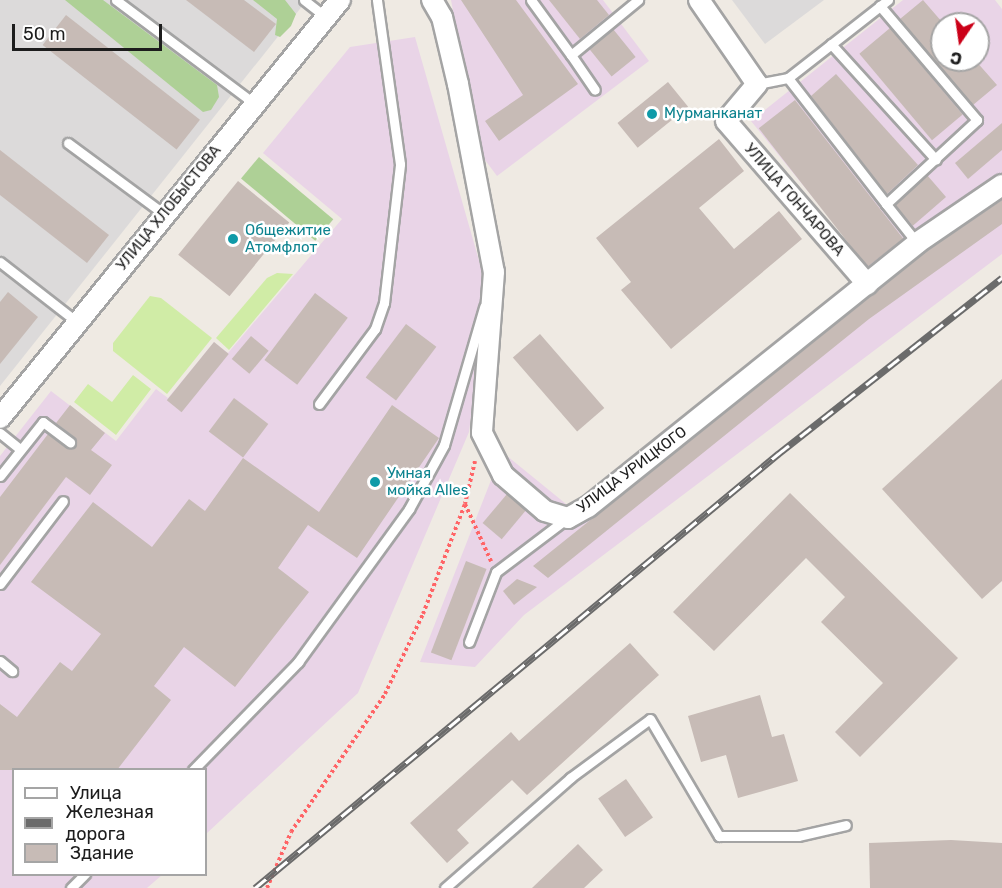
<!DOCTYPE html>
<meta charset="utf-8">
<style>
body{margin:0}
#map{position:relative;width:1002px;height:888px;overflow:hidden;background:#efeae3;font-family:Rubik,sans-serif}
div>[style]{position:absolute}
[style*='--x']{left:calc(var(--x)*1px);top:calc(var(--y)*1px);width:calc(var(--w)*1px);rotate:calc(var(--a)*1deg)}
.residential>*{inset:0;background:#dcdada}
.industrial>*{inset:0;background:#e9d4e7}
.grass>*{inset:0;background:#d0eca6}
.forest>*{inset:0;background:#aed096;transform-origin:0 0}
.building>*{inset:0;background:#c7bbb6;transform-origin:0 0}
.path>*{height:4px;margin-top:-2px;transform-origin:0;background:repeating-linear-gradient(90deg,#ff6466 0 3px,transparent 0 6px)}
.roads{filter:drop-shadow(2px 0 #a4a4a4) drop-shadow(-2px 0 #a4a4a4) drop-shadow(0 2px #a4a4a4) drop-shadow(0 -2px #a4a4a4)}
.service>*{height:9px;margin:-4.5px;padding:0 4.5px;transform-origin:4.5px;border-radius:4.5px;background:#fff}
.minor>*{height:20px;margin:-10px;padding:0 10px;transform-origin:10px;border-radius:10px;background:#fff}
.rail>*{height:7px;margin-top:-3.5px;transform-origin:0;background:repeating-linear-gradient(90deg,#fff 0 14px,#6b6b6b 0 28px);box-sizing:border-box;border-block:2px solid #6b6b6b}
.dots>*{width:16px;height:16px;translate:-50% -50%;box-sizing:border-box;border:3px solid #fff;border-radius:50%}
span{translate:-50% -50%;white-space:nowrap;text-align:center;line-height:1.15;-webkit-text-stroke:5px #fff;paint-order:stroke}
.culture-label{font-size:15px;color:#0d838f}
.left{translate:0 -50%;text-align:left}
.street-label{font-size:15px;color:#1d1d1d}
.legend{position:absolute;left:12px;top:768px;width:195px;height:108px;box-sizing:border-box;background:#fff;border:2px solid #a5a5a5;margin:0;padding:8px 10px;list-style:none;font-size:18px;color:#1d1d1d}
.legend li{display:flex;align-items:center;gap:12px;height:30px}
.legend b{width:30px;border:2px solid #a5a5a5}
.north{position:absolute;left:930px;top:12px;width:60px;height:60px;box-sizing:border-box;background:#fff;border:2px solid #a5a5a5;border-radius:50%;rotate:193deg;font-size:16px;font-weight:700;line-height:24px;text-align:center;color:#1d1d1d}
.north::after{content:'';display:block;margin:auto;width:21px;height:27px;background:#cb0018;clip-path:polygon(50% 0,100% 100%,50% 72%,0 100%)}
.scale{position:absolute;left:12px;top:24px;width:150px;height:27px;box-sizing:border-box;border:3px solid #1d1d1d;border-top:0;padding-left:8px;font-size:18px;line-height:21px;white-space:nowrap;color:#1d1d1d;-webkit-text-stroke:4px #fff;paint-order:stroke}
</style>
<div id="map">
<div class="residential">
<div style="clip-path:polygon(0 0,307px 0,0 386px)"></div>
<div style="clip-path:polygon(732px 0,824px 0,765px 44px)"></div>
</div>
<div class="industrial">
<div style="clip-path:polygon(451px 0,603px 0,649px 61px,497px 176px,479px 152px)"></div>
<div style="clip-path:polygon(evenodd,903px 0,995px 0,1002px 9px,1002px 254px,524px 615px,475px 667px,420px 662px,502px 452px,571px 508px,873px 272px,751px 121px,903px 0,942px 24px,978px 24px,978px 60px,942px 60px,942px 24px)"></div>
<div style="clip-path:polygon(415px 37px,482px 271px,475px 385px,469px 432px,358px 693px,206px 834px,206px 770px,14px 770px,14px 874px,162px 875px,147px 888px,0 888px,0 456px,51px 391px,116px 441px,156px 389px,168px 398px,214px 342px,228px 353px,342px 219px,263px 153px,350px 47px)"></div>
</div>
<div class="grass">
<div style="clip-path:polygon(277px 273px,293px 274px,229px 350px,216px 338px,267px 278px)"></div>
<div style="clip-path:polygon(150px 296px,161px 298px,212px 338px,167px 394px,113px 351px,113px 343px)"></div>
<div style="clip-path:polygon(133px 375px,151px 389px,116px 435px,74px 402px,88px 384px,112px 402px)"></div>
</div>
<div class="forest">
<div style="clip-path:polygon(65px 0,103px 0,217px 85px,219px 97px,211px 110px,203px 112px)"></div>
<div style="clip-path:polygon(253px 0,285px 0,296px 14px,291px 26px,280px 37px,275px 35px,277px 19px)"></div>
<div style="left:259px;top:157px;width:97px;height:28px;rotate:40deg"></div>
</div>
<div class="building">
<div style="clip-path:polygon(186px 0,244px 0,276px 24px,254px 52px)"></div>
<div style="clip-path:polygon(461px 0,516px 0,578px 84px,499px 141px,485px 121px,523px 95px)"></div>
<div style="clip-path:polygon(549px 0,597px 0,609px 15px,580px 39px)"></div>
<div style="clip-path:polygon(923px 0,942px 22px,942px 60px,975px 60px,997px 85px,973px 105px,900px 19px)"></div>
<div style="left:66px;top:15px;width:170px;height:38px;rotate:38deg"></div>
<div style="left:890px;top:28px;width:113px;height:40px;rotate:50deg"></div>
<div style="left:613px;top:29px;width:36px;height:31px;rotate:51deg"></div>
<div style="clip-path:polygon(836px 74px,918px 165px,887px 194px,811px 96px)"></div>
<div style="left:668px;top:82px;width:32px;height:65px;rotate:51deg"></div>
<div style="left:795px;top:100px;width:176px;height:46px;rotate:52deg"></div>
<div style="clip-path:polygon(1002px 123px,1002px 150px,968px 179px,955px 163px)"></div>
<div style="clip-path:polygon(719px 139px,744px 171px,699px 208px,734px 249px,779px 211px,802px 239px,671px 349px,621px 290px,631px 282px,596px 238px)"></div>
<div style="clip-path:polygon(0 150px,109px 235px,87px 263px,0 195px)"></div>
<div style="left:927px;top:175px;width:29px;height:44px;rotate:49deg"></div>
<div style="left:238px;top:181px;width:66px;height:95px;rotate:39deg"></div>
<div style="clip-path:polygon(1002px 200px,1002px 224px,869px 319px,548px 578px,533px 566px,919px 256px)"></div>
<div style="clip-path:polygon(8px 292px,38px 317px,0 364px,0 302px)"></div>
<div style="left:315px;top:293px;width:41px;height:84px;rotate:37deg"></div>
<div style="left:406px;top:324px;width:38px;height:67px;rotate:37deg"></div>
<div style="left:540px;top:334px;width:98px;height:36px;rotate:49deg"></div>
<div style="left:251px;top:336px;width:23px;height:30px;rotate:40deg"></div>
<div style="left:214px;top:342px;width:19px;height:75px;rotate:39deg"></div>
<div style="clip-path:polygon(1002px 379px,1002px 581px,982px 599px,882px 489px)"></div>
<div style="left:234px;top:398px;width:43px;height:42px;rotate:37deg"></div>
<div style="clip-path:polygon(70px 405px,105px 433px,91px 450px,112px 465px,90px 495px,66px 477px,0 565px,0 497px,48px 434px,66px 448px,75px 446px,74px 437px,56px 423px)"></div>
<div style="clip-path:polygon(392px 405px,439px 438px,357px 558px,308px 525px,278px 568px,309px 592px,235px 687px,184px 647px,154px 686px,171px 700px,117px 770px,0 770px,0 704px,17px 717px,60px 662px,72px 671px,101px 634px,31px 582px,93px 502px,152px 547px,189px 499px,205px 511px,243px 458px,319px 512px)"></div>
<div style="clip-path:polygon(790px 493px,958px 658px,860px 757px,835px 732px,883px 683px,821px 622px,845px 597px,806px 558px,714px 651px,673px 612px)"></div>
<div style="left:507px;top:494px;width:25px;height:38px;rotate:40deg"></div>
<div style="left:466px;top:561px;width:22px;height:98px;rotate:21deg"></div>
<div style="clip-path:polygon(517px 579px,537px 587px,514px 605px,503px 591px)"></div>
<div style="clip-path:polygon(630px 643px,659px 675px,527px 795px,512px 780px,457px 830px,469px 843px,447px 863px,410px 823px,511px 732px,519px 741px)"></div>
<div style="clip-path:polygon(760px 695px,772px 737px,784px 734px,798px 781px,738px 798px,726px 755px,701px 762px,688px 716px)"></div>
<div style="left:626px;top:779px;width:47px;height:34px;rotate:55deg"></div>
<div style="clip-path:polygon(951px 840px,1002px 843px,1002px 888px,870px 888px,869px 843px)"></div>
<div style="clip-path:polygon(578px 844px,603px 870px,584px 888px,532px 888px)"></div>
</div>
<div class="path">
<div style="--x:475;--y:461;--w:44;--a:103.1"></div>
<div style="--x:465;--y:504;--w:63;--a:65.5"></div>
<div style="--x:267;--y:888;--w:61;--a:-66.8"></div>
<div style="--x:291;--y:832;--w:167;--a:-55.7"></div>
<div style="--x:385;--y:694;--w:89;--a:-64.6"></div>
<div style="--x:423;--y:614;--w:118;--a:-69.1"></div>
</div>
<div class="roads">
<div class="service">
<div style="--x:116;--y:0;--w:174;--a:36.8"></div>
<div style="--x:304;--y:0;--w:28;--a:38"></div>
<div style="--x:531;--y:0;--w:68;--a:54"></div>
<div style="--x:571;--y:55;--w:87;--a:-39.4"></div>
<div style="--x:831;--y:44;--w:156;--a:47.8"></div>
<div style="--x:571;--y:55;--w:42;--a:55.6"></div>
<div style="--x:788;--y:78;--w:160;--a:52.1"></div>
<div style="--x:886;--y:204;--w:124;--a:-42.7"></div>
<div style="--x:977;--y:120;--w:150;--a:-130.4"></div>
<div style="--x:757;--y:84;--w:32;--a:-11"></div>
<div style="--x:788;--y:78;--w:127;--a:-38"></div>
<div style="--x:68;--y:143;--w:119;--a:36.5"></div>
<div style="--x:886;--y:204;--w:50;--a:51.5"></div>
<div style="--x:0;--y:262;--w:98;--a:37.9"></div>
<div style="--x:319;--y:404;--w:94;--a:-53.3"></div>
<div style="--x:375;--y:329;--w:28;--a:-71"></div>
<div style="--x:384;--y:303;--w:140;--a:-83.4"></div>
<div style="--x:400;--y:164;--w:166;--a:-98"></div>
<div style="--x:0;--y:433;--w:26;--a:39"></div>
<div style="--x:0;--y:476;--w:69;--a:-51.5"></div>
<div style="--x:43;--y:422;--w:34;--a:37"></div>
<div style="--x:0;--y:584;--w:104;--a:-52.8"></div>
<div style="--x:469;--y:642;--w:75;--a:-68.9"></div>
<div style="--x:496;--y:572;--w:88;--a:-37.1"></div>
<div style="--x:0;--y:661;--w:16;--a:40"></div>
<div style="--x:193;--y:770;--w:151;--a:-45.8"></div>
<div style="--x:298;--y:662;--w:189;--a:-54"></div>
<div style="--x:409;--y:509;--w:73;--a:-61.3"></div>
<div style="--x:444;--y:445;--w:144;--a:-73.8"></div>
<div style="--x:71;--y:888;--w:20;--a:-45"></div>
<div style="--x:445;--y:888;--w:167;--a:-41.3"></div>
<div style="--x:570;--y:778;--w:99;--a:-36.4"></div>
<div style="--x:650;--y:719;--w:136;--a:59.5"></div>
<div style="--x:719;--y:836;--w:79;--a:0"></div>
<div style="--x:798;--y:836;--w:49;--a:-12.9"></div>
</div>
<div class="minor">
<div style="--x:432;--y:0;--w:20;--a:60"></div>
<div style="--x:442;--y:17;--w:69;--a:76.6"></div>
<div style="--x:458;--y:84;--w:191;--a:79.2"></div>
<div style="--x:494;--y:272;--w:161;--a:94.3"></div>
<div style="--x:482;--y:433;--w:47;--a:63.4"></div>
<div style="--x:503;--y:475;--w:55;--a:40.6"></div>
<div style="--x:545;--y:511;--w:24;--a:17"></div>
<div style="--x:568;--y:518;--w:23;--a:-29"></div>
<div style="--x:588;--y:507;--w:422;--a:-38.7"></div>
<div style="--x:917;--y:243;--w:103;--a:-34.3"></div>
<div style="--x:699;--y:0;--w:102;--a:55.4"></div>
<div style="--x:757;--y:84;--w:48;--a:130"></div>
<div style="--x:726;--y:121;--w:216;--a:49.1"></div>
<div style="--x:0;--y:418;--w:539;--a:-50.88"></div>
</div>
</div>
<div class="rail">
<div style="--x:255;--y:888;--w:680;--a:-39.69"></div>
<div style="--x:778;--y:454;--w:285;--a:-38.2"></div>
</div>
<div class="dots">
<div style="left:652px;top:114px;background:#0f9aa8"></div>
<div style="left:233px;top:239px;background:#0f9aa8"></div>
<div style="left:375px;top:482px;background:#0f9aa8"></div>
</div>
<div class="culture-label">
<span class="left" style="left:664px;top:114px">Мурманканат</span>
<span class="left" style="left:245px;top:239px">Общежитие<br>Атомфлот</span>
<span class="left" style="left:387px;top:482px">Умная<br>мойка Alles</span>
</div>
<div class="street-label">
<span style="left:794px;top:200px;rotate:49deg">УЛИЦА ГОНЧАРОВА</span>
<span style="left:169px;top:208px;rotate:-51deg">УЛИЦА ХЛОБЫСТОВА</span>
<span style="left:632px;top:470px;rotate:-37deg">УЛИЦА УРИЦКОГО</span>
</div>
<ul class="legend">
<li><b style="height:8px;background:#fff"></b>Улица</li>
<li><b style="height:8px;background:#6b6b6b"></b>Железная дорога</li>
<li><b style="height:16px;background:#c7bbb6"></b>Здание</li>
</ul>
<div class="north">С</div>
<div class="scale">50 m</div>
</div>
